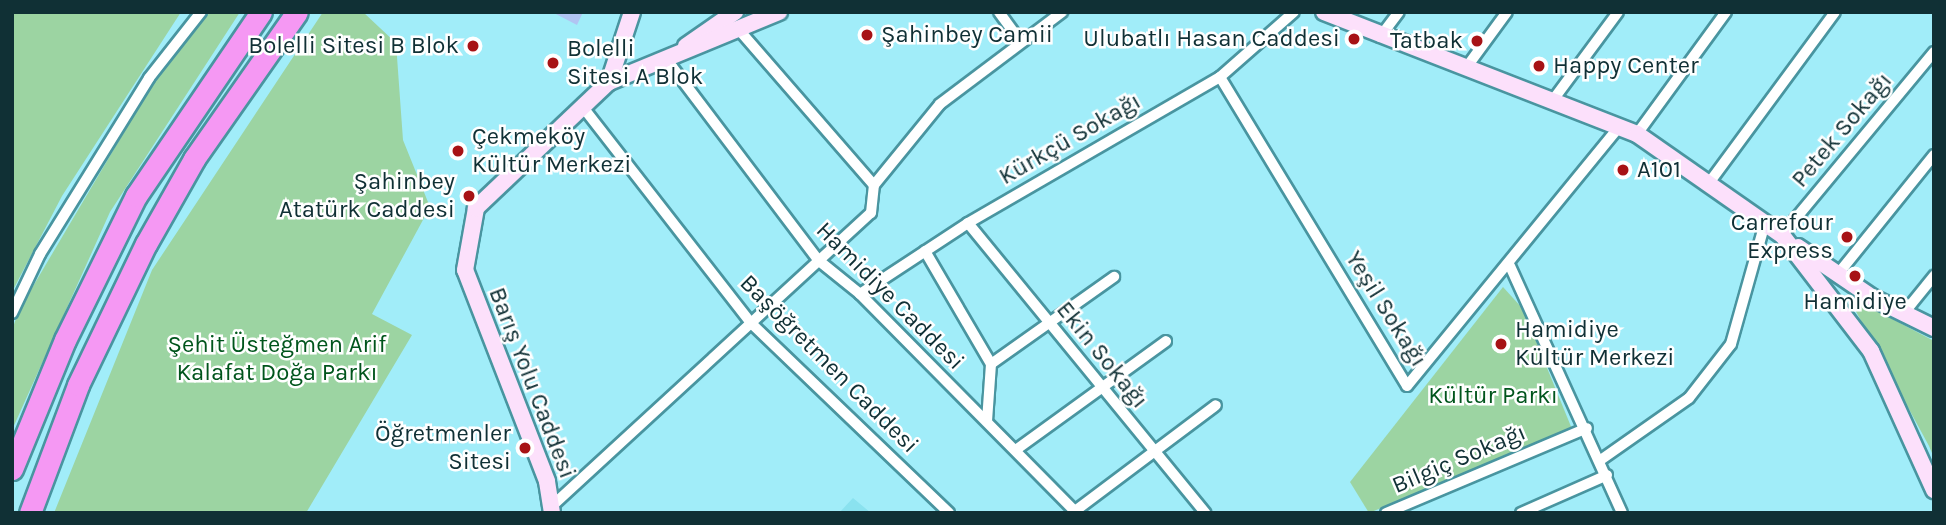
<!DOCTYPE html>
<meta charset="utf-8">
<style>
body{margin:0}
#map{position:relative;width:1946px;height:525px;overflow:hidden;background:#a1edf9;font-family:Karla,sans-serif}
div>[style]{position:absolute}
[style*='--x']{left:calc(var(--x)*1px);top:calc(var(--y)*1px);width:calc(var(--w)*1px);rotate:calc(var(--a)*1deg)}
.built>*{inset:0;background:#8ae2ef}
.green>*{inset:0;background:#9cd4a2}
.water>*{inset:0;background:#b1c4f2}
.roads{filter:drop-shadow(2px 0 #4995a0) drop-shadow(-2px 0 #4995a0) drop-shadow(0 2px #4995a0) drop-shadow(0 -2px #4995a0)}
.street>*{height:10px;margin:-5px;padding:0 5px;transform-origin:5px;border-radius:5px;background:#fff}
.secondary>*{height:16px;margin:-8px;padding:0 8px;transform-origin:8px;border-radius:8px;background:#fce0fb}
.highway>*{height:21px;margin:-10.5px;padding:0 10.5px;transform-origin:10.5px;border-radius:10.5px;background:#f598f3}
.dots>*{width:19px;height:19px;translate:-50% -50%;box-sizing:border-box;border:4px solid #fff;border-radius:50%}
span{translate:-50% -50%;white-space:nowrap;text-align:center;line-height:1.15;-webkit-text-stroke:5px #fff;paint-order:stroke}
.poi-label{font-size:24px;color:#103035}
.left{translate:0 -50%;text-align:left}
.right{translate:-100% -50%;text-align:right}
.street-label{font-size:24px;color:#103035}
.park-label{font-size:24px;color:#00551c}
.frame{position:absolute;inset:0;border:14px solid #103035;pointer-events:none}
</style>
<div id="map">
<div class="built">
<div style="clip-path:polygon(853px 498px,871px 513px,839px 513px)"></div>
</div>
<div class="green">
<div style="clip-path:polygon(12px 12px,181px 12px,62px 196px,12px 292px)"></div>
<div style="clip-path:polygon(210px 12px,240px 12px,110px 212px,12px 430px,12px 330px,19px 310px,153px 83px)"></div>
<div style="clip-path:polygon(323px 12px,363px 12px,396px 43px,403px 140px,430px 207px,372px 314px,412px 335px,306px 513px,54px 513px,152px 270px)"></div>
<div style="clip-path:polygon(1503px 287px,1523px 309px,1572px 429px,1369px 513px,1350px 482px)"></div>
<div style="clip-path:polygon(1847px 295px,1934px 341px,1934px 458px,1929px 446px)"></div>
</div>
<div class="water">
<div style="clip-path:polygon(552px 12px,583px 12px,577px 25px)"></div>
</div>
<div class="roads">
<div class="street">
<div style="--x:999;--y:12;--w:36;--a:54"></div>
<div style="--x:740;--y:31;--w:204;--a:49"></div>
<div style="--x:1380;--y:37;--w:31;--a:-53"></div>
<div style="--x:667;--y:60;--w:251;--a:52.9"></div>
<div style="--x:818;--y:260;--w:54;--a:39"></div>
<div style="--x:860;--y:294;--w:308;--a:45.3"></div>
<div style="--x:1466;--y:68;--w:69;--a:-53.8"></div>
<div style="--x:1220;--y:77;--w:361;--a:58.8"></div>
<div style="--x:1407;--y:386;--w:335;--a:-50.7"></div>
<div style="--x:1553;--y:100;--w:109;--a:-53.5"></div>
<div style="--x:582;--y:106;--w:276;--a:52.1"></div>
<div style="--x:752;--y:324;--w:273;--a:43.8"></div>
<div style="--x:1637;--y:134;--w:151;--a:-53.9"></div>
<div style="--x:1709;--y:183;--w:212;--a:-53.6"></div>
<div style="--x:968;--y:223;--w:375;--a:50.7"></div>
<div style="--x:1782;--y:235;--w:238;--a:-50.3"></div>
<div style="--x:925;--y:251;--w:131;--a:59.7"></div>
<div style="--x:991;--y:364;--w:57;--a:94"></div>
<div style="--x:1510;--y:266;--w:271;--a:65.6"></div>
<div style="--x:1838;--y:274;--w:153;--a:-51.1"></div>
<div style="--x:860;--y:294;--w:129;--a:-33.3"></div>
<div style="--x:968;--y:223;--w:291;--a:-30.1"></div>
<div style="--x:1220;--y:77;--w:98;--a:-41.3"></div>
<div style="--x:12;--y:313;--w:65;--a:-64.6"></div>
<div style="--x:40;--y:254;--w:207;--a:-58.2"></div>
<div style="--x:149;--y:78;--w:84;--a:-51.8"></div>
<div style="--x:1904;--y:313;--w:48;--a:-51"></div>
<div style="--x:991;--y:364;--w:151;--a:-35.3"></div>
<div style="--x:1017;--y:449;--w:184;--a:-35.9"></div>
<div style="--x:1602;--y:459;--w:106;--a:-35"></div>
<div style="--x:1689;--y:398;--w:68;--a:-52.1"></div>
<div style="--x:1731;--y:344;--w:126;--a:-74.3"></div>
<div style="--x:552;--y:506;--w:433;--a:-42.6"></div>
<div style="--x:871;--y:213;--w:28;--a:-84"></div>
<div style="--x:874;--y:185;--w:104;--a:-50.8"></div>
<div style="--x:940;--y:104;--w:153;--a:-37"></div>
<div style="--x:1075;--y:511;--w:176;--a:-36.9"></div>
<div style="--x:1386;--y:513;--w:218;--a:-22.9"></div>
<div style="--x:1521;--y:513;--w:94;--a:-23.8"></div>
</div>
<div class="secondary">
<div style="--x:1324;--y:12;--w:336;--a:21.3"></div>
<div style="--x:1637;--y:134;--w:177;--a:34.9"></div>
<div style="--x:1782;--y:235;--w:146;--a:52.5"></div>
<div style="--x:1871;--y:351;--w:153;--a:65.6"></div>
<div style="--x:686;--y:46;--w:60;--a:-34.8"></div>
<div style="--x:609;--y:82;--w:74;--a:-71.8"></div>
<div style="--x:1798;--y:247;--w:91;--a:34.2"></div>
<div style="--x:1873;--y:298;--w:68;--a:26.2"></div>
<div style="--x:552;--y:513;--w:32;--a:-99"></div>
<div style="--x:547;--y:481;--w:226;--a:-111.2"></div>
<div style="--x:465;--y:270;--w:63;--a:-79.9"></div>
<div style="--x:476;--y:208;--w:183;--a:-43.5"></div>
<div style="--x:609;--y:82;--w:184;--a:-22.4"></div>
</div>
<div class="highway">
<div style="--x:12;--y:469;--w:139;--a:-67.7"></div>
<div style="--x:65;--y:340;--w:161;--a:-63.8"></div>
<div style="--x:136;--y:196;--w:222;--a:-55.8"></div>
<div style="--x:30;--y:513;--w:137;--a:-69.4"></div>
<div style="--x:78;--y:385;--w:157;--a:-64.3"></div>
<div style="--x:146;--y:244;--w:98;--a:-60.5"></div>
<div style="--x:194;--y:159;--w:179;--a:-55"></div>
</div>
</div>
<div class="dots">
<div style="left:867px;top:35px;background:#a71215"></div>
<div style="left:1354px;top:39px;background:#a71215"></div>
<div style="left:1477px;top:41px;background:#a71215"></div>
<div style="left:473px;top:46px;background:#a71215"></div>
<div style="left:553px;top:63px;background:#a71215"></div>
<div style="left:1539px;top:66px;background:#a71215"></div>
<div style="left:458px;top:151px;background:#a71215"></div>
<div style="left:1623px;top:170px;background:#a71215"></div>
<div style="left:469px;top:196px;background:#a71215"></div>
<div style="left:1847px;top:237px;background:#a71215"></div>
<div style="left:1855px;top:276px;background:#a71215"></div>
<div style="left:1501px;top:344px;background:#a71215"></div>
<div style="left:525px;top:448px;background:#a71215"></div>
</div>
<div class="poi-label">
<span class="left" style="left:881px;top:35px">Şahinbey Camii</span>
<span class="right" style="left:1340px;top:39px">Ulubatlı Hasan Caddesi</span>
<span class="right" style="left:1463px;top:41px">Tatbak</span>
<span class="right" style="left:459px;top:46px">Bolelli Sitesi B Blok</span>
<span class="left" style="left:567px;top:63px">Bolelli<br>Sitesi A Blok</span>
<span class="left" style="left:1553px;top:66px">Happy Center</span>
<span class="left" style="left:472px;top:151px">Çekmeköy<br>Kültür Merkezi</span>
<span class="left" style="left:1637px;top:170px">A101</span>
<span class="right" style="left:455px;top:196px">Şahinbey<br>Atatürk Caddesi</span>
<span class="right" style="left:1833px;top:237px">Carrefour<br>Express</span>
<span style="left:1855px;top:302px">Hamidiye</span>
<span class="left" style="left:1515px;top:344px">Hamidiye<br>Kültür Merkezi</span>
<span class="right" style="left:511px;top:448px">Öğretmenler<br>Sitesi</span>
</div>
<div class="street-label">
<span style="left:1842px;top:130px;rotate:-50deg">Petek Sokağı</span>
<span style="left:1070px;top:139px;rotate:-30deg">Kürkçü Sokağı</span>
<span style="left:890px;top:296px;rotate:45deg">Hamidiye Caddesi</span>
<span style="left:1386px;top:309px;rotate:58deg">Yeşil Sokağı</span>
<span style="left:1102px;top:355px;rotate:51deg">Ekin Sokağı</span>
<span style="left:829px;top:364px;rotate:45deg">Başöğretmen Caddesi</span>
<span style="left:532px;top:383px;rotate:69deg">Barış Yolu Caddesi</span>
<span style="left:1459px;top:459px;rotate:-23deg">Bilgiç Sokağı</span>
</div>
<div class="park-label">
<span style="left:277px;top:359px">Şehit Üsteğmen Arif<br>Kalafat Doğa Parkı</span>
<span style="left:1493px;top:396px">Kültür Parkı</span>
</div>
<div class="frame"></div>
</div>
